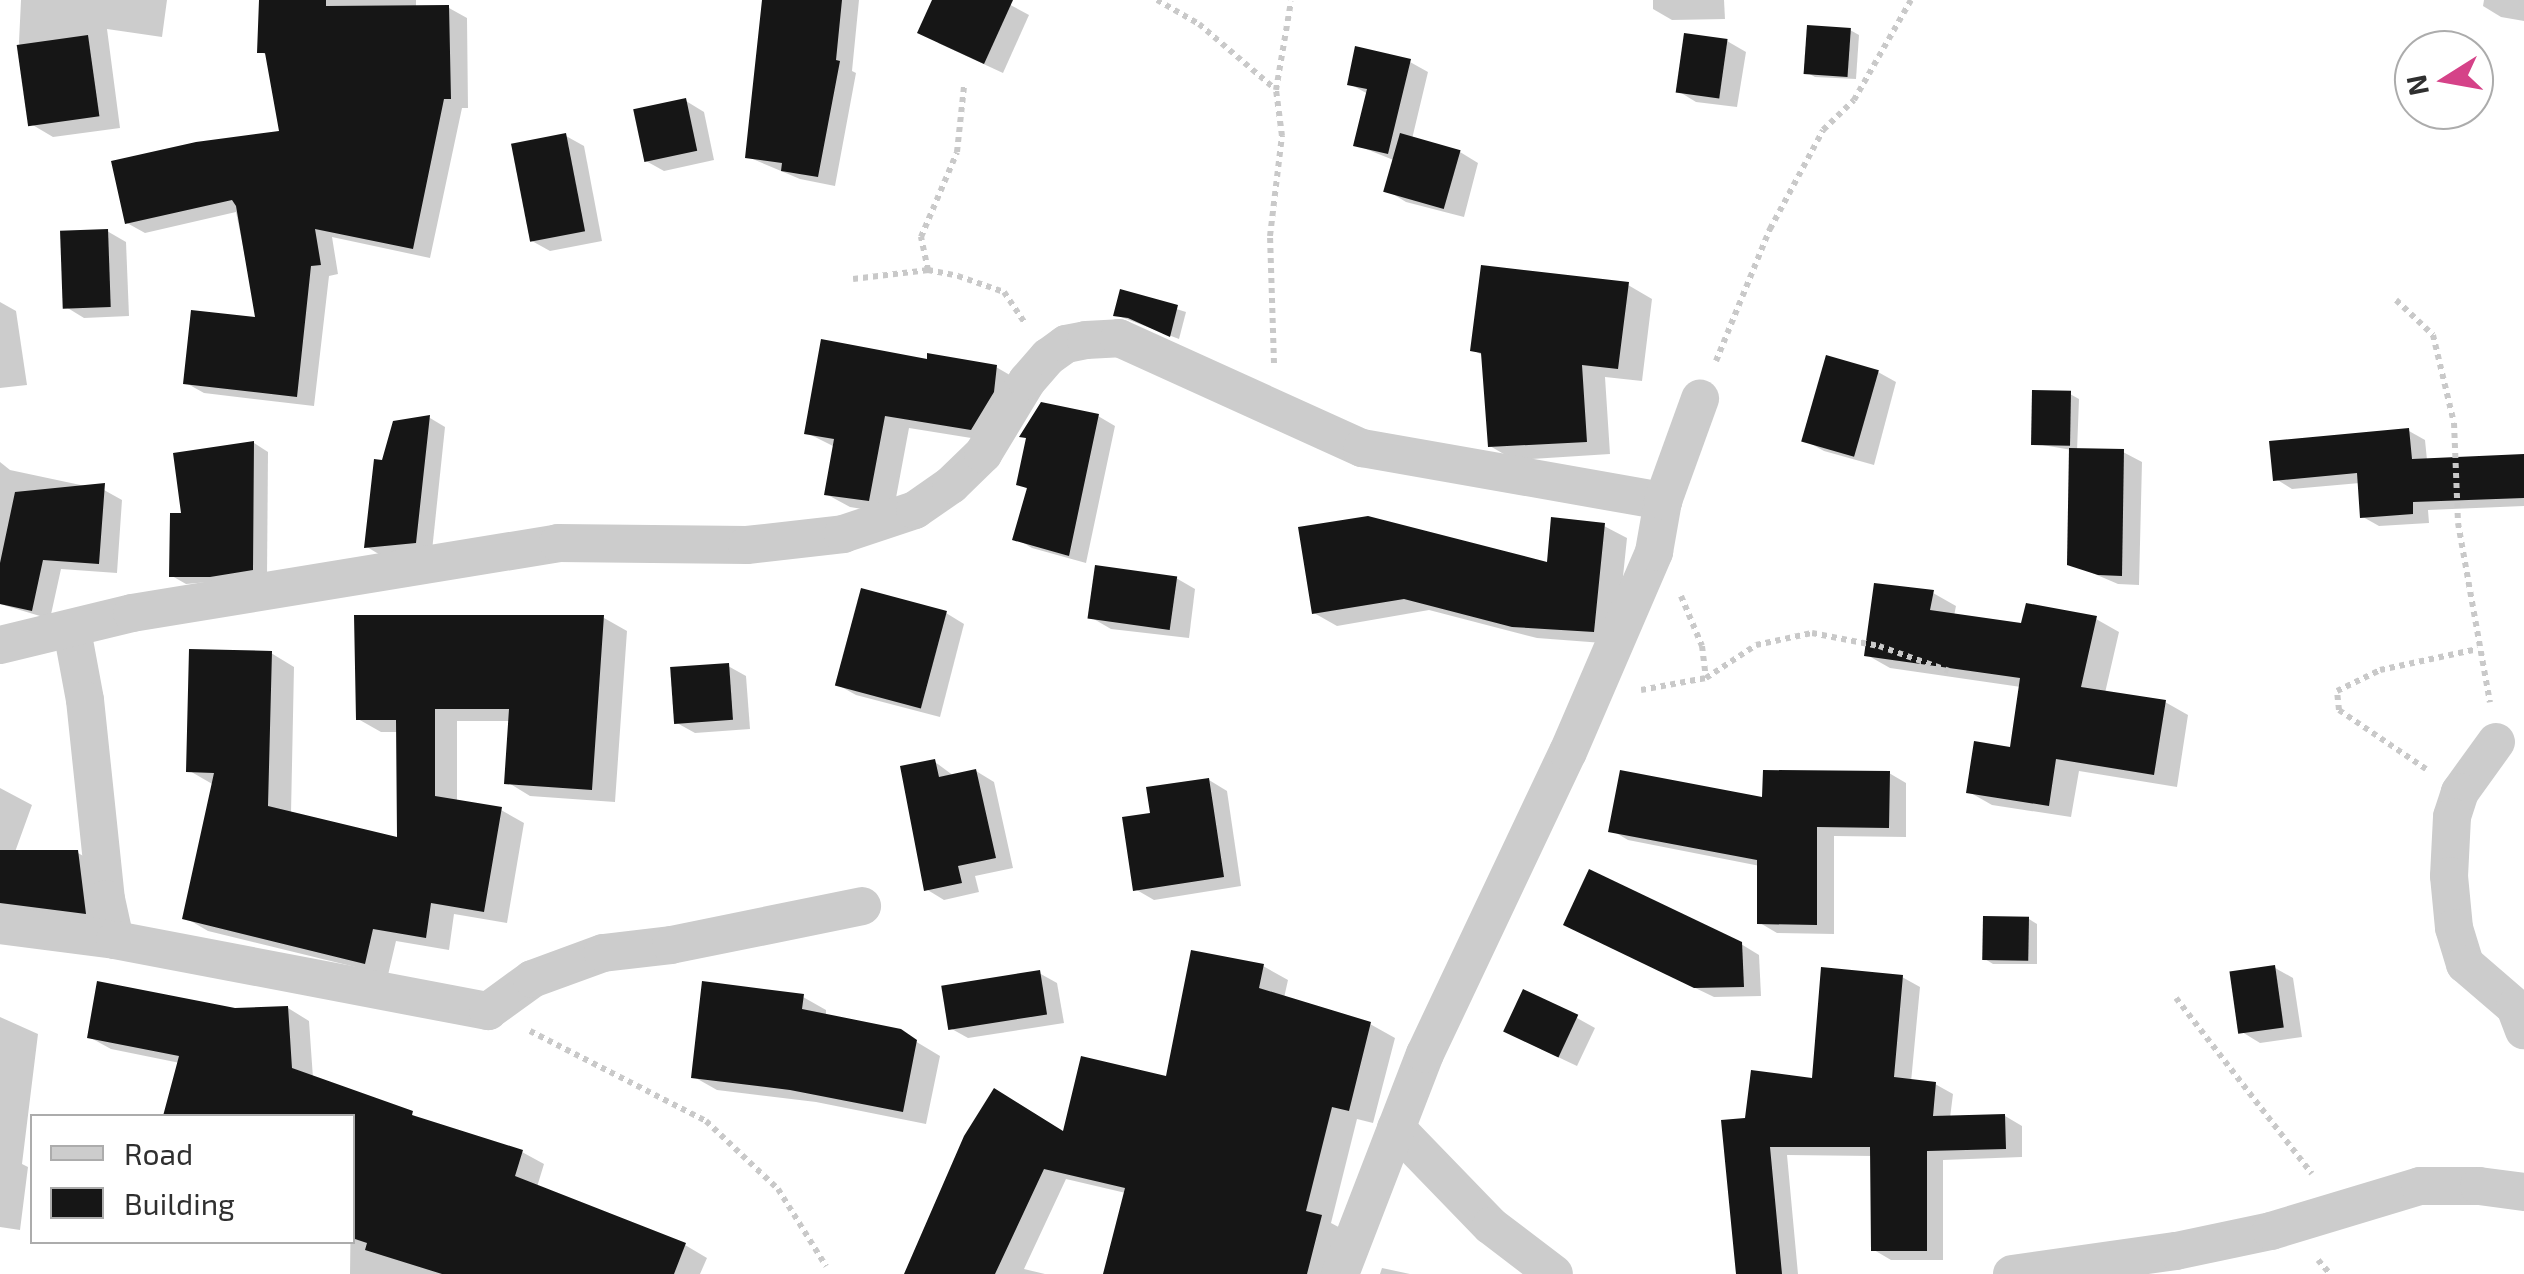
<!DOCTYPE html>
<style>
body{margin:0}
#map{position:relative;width:2524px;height:1274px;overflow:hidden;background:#fff;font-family:"Exo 2",sans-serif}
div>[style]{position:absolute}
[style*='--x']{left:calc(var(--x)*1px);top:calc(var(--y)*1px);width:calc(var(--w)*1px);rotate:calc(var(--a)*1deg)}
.shadow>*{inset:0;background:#0003}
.building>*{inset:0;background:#161616;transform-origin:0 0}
.path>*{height:6px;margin-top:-3px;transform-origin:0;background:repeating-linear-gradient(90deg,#c9c9c9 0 5px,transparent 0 10px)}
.minor>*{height:38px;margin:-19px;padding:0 19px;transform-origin:19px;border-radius:19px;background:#ccc}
span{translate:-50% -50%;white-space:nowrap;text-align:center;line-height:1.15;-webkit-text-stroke:10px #fff;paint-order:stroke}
.legend{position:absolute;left:30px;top:1114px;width:325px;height:130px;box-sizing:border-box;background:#fff;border:2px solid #acacac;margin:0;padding:12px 18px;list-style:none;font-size:30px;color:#2f2f2f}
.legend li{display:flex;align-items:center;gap:20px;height:50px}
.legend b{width:50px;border:2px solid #acacac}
.north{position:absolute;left:2394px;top:30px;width:100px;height:100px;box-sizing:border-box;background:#fff;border:2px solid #acacac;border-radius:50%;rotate:259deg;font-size:28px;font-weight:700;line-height:40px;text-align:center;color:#2f2f2f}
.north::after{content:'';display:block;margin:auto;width:35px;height:45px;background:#d54288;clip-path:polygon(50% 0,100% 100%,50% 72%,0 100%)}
</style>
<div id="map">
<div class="shadow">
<div style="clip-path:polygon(21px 0,167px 0,162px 37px,107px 29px,120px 128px,53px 137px,31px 124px,19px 42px)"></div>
<div style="clip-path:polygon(262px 0,416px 0,416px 8px,449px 8px,467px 18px,468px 108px,462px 108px,430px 258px,332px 237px,338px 274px,329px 276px,314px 406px,204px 393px,186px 383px,258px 320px,236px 212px,145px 233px,127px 223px,282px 134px,268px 56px,260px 51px)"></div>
<div style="clip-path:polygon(764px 0,859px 0,852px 71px,856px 73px,835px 186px,800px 179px,748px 157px)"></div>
<div style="clip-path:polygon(935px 0,1001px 0,1029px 15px,1003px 73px,938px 43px)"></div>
<div style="clip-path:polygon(1653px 0,1724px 0,1725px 19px,1672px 20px,1653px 9px)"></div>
<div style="clip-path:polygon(2484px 0,2524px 0,2524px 21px,2501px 17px,2483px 6px)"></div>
<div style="clip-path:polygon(1850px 30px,1859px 35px,1856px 79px,1815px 77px,1806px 72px)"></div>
<div style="clip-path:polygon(1727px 41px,1746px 52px,1737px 107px,1696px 102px,1678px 91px)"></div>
<div style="clip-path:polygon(1410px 62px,1428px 72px,1412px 139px,1460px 152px,1478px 163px,1464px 217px,1406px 202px,1388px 191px,1396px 161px,1356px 145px,1368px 94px,1350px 84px)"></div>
<div style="clip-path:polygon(686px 101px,704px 112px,714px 160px,664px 171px,646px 161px)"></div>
<div style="clip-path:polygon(566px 136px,584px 146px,602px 241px,550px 251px,532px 241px)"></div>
<div style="clip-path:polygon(107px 231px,126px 242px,129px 316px,84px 318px,66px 307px)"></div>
<div style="clip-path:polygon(1628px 285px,1652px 299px,1642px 381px,1605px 377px,1610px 454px,1514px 460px,1490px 446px,1484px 356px,1473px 350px)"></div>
<div style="clip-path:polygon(1122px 292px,1186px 312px,1179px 339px,1116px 315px)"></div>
<div style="clip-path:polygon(0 302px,16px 311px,27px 385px,0 388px)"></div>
<div style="clip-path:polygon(929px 362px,996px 367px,1020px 381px,996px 442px,909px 428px,893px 514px,850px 507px,826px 494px,835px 447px,807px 433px)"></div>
<div style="clip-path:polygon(1878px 372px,1896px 382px,1874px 465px,1824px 451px,1806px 441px)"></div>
<div style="clip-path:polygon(2070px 394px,2079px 399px,2077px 451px,2123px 452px,2142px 462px,2139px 585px,2118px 584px,2069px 563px,2072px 450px,2031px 443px)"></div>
<div style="clip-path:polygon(1098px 416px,1115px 426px,1086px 563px,1032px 548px,1015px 538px,1029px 490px,1019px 484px,1028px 439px,1023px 436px)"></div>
<div style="clip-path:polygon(430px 418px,445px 427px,432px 551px,382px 556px,367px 547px,395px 423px)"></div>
<div style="clip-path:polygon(2409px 431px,2425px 440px,2427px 460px,2524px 457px,2524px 506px,2428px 510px,2429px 523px,2379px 526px,2363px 517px,2360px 483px,2292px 489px,2276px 479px)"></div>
<div style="clip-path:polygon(254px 443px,268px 452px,267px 577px,186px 584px,172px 576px,184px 516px)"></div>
<div style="clip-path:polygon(0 462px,10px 470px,104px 490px,122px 500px,117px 573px,61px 569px,50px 619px,0 604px)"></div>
<div style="clip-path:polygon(1604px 526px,1627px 538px,1616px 644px,1537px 638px,1429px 610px,1337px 626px,1314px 613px,1549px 565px)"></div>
<div style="clip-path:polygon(1176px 578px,1195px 589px,1189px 638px,1111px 629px,1092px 618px)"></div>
<div style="clip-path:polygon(1933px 593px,1956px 606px,1954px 616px,2023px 626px,2096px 619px,2119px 632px,2105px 693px,2165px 702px,2188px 715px,2177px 787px,2079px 771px,2071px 817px,1992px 805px,1969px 792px,2012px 749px,2021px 687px,1890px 668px,1867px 655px)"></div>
<div style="clip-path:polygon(946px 613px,964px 624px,940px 717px,856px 695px,838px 685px)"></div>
<div style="clip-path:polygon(604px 618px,627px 631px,615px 802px,530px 796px,507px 782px,511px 721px,457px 721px,457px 802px,501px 810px,524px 823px,507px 923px,454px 914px,449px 950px,396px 941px,388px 975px,208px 931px,184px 917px,214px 785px,188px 770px,271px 653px,294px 667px,291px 814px,400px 841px,398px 732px,381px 732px,358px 719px)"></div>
<div style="clip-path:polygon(728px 666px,746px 676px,750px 729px,695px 733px,677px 723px)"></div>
<div style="clip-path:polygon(935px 762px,954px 776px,976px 771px,994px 782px,1013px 868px,975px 876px,979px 892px,944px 900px,926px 889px)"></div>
<div style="clip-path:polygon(1889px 773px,1906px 783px,1906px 837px,1834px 836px,1834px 934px,1777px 933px,1760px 923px,1760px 866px,1628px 840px,1611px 830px)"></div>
<div style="clip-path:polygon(1209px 780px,1227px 791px,1241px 886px,1154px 900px,1135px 889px,1152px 815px)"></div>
<div style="clip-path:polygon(0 788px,32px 805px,15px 852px,78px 853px,103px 867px,110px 926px,0 929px)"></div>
<div style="clip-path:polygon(2029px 919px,2037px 924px,2037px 964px,1993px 964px,1985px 959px)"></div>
<div style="clip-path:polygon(1583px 934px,1741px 944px,1759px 955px,1761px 996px,1714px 997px)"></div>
<div style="clip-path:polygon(1263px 966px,1288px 980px,1284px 998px,1370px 1024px,1395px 1038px,1373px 1123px,1357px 1119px,1331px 1223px,1346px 1231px,1335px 1274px,1158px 1274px,1168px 1079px)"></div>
<div style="clip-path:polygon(2275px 968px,2293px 978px,2302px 1037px,2260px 1043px,2242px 1032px)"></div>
<div style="clip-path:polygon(1039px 973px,1057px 983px,1064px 1023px,968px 1038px,950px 1028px)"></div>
<div style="clip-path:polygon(1902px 977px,1920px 987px,1911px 1082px,1935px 1084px,1953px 1094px,1950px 1118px,2005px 1116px,2022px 1126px,2022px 1157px,1943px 1160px,1943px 1260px,1891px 1260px,1874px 1250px,1873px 1156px,1787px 1155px,1798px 1274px,1738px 1274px,1747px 1120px,1814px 1081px)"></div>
<div style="clip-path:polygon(803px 997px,826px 1010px,826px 1017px,900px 1032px,940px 1056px,926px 1124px,816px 1102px,717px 1090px,694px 1077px)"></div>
<div style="clip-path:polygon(288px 1008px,309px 1021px,313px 1078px,419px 1120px,522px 1152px,544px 1164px,537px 1187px,685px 1245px,707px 1258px,700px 1274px,350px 1274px,352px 1116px,166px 1116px,180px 1063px,111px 1049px,89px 1037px,235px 1010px)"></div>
<div style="clip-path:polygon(0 1017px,38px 1034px,22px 1164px,28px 1167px,20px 1230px,0 1227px)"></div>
<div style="clip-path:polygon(1577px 1018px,1595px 1028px,1577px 1066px,1524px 1041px)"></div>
<div style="clip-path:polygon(1083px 1059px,1130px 1194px,1066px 1179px,1024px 1269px,1045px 1274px,906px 1274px,1065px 1134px)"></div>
<div style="clip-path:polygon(1382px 1268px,1410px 1274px,1380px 1274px)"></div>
</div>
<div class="building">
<div style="clip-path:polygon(259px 0,326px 0,326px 6px,449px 5px,451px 99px,444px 99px,413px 249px,315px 229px,321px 265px,311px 266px,297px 397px,183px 384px,191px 310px,255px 317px,236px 206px,232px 200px,125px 224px,111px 161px,196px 142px,279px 131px,265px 53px,257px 53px)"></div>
<div style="clip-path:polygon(762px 0,842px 0,836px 60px,840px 61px,818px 177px,781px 171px,782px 163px,745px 158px)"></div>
<div style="clip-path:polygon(932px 0,1013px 0,984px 64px,917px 33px)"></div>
<div style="left:1807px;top:25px;width:44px;height:49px;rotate:4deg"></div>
<div style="left:1684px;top:33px;width:44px;height:60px;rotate:8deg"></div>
<div style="left:88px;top:35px;width:82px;height:72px;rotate:82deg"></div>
<div style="clip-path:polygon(1355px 46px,1411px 59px,1388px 154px,1353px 146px,1367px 89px,1347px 85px)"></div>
<div style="left:686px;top:98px;width:54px;height:54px;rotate:78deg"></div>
<div style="left:566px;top:133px;width:100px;height:56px;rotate:79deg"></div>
<div style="left:1400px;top:133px;width:63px;height:61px;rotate:16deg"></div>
<div style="left:108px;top:229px;width:78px;height:48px;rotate:88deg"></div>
<div style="clip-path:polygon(1481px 265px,1629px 282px,1618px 369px,1582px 365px,1587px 442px,1488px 447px,1481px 353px,1470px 351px)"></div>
<div style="clip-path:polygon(1120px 289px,1178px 305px,1170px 337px,1128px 318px,1113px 316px)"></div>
<div style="clip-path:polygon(821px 339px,927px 359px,927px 353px,997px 365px,994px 392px,971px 430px,885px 416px,869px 501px,824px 495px,834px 439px,804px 434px)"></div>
<div style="left:1826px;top:355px;width:55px;height:90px;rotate:16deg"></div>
<div style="left:2032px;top:390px;width:39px;height:55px;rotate:1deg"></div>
<div style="clip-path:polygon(1041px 402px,1099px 414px,1069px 556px,1012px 540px,1027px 488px,1016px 485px,1026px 438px,1019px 437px)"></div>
<div style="clip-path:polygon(430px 415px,416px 543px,364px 548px,374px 459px,382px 460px,393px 421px)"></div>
<div style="clip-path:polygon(2409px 428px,2412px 459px,2524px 454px,2524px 498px,2413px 502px,2413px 514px,2360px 518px,2357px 473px,2273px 481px,2269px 441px)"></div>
<div style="clip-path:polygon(254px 441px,253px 570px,210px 577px,169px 577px,170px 513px,181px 513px,173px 453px)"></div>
<div style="clip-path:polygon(2069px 448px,2124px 449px,2122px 576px,2098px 575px,2067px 565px)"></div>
<div style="clip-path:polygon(105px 483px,99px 564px,43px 560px,32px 611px,0 604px,0 563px,15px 492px)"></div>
<div style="clip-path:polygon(1368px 516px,1547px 562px,1551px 517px,1605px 523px,1594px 632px,1512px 627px,1404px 599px,1312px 614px,1298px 527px)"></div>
<div style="left:1095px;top:565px;width:83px;height:54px;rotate:8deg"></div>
<div style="clip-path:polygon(1874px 583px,1934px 590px,1930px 610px,2021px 623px,2026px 603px,2097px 616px,2081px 687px,2166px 700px,2154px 775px,2056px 759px,2049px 806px,1966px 793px,1974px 741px,2010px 747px,2020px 678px,1864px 656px)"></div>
<div style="left:861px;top:588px;width:89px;height:101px;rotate:15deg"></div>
<div style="clip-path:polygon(354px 615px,604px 615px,592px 790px,504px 784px,509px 709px,435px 709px,435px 796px,502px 807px,484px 912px,431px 903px,426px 938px,373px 929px,365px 964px,182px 919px,214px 773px,186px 772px,189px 649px,272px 651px,268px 806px,397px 837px,396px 720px,356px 720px)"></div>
<div style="left:729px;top:663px;width:57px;height:59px;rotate:86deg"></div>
<div style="clip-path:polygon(935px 759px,939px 777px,976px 769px,996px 858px,958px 866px,962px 883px,924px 891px,900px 766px)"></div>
<div style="clip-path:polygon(1620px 770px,1762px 797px,1763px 770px,1890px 771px,1889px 828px,1817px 827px,1817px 925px,1757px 924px,1757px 860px,1608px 832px)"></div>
<div style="clip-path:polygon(1209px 778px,1224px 877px,1133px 891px,1122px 817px,1150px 813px,1146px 787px)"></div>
<div style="clip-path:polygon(0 850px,78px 850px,86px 914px,0 903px)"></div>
<div style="clip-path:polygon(1589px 869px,1742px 942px,1744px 987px,1694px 988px,1563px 925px)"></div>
<div style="left:1983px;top:916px;width:46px;height:44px;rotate:1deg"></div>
<div style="clip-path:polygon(1191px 950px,1264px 964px,1259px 988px,1371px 1022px,1349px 1111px,1332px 1107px,1306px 1211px,1322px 1215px,1307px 1274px,1103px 1274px,1125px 1188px,1044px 1169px,995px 1274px,904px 1274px,964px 1136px,994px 1088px,1063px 1131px,1081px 1056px,1166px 1076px)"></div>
<div style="left:2275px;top:965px;width:63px;height:46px;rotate:82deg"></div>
<div style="clip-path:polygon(1821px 967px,1903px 975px,1894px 1077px,1936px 1082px,1933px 1116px,2005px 1114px,2006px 1149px,1927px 1151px,1927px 1251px,1871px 1251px,1870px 1147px,1770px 1147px,1782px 1274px,1736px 1274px,1721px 1120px,1745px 1118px,1751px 1070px,1812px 1078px)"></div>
<div style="left:1040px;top:970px;width:45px;height:100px;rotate:81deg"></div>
<div style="clip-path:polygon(97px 981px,235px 1008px,288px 1006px,292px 1068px,413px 1111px,412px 1115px,523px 1150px,515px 1176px,686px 1243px,674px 1274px,442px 1274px,365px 1250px,367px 1243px,352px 1238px,352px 1116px,163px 1116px,179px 1056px,87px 1038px)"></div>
<div style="clip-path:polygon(702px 981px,804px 994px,802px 1009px,901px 1029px,917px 1040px,903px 1112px,790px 1090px,691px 1078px)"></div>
<div style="left:1523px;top:989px;width:61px;height:47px;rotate:25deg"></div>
</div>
<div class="path">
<div style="--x:1157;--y:0;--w:48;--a:29.7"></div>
<div style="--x:1199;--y:24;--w:100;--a:40.5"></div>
<div style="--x:928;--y:270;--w:34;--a:-102"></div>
<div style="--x:921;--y:237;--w:92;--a:-67"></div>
<div style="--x:957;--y:152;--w:66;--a:-83.9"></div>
<div style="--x:853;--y:279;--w:76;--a:-6.8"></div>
<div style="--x:928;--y:270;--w:31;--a:11"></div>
<div style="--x:958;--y:276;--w:49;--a:19.2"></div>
<div style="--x:1004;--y:292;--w:37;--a:56"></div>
<div style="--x:2396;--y:300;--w:51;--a:43.4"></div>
<div style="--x:2433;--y:335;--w:90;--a:76.6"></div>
<div style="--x:2454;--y:423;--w:100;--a:87.7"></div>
<div style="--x:2458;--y:523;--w:182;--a:79.9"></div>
<div style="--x:1716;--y:361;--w:143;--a:-67.8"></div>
<div style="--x:1770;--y:229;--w:112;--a:-61.8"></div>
<div style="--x:1823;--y:130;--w:43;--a:-44.1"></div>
<div style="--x:1854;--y:100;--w:115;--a:-60.3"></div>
<div style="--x:1274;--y:363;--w:127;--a:-91.8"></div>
<div style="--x:1270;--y:236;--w:101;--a:-83.2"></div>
<div style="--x:1282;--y:136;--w:46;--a:-97.4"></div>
<div style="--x:1276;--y:90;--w:90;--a:-80.4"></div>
<div style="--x:1681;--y:596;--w:54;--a:67.2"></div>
<div style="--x:1702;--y:646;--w:32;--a:83"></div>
<div style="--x:1706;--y:678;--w:60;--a:-33.4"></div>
<div style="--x:1756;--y:645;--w:57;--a:-12.1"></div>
<div style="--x:1812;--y:633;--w:68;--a:11"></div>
<div style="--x:1879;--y:646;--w:74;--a:19.7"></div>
<div style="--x:1641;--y:690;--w:66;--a:-10.5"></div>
<div style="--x:2426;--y:769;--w:105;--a:-145.9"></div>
<div style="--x:2339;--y:710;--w:19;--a:-96"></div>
<div style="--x:2337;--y:691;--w:48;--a:-26"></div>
<div style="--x:2380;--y:670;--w:100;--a:-12.1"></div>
<div style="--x:2176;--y:998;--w:222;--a:52.3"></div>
<div style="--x:530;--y:1031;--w:198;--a:27.1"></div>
<div style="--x:706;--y:1121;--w:99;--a:43.4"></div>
<div style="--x:778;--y:1189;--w:91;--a:58.1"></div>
<div style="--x:2318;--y:1260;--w:18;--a:49"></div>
</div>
<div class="minor">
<div style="--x:72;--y:630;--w:71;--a:79.5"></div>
<div style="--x:85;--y:700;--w:200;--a:84"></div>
<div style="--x:106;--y:899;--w:42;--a:77.6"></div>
<div style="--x:0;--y:645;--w:136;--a:-13.6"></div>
<div style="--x:132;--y:613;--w:432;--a:-9.3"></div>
<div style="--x:558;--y:543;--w:189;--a:0.6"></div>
<div style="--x:747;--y:545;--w:97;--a:-6.5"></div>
<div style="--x:843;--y:534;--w:76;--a:-18.4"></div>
<div style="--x:915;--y:510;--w:44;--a:-34.8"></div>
<div style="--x:951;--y:485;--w:45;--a:-44.1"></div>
<div style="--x:983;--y:454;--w:85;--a:-58.9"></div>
<div style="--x:1027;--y:381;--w:32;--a:-49"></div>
<div style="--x:1048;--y:357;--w:22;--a:-36"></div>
<div style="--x:1066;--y:344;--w:20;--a:-11"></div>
<div style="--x:1086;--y:340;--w:33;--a:-3"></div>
<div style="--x:1119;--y:338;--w:267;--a:24.4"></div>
<div style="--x:1362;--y:448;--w:306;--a:10"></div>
<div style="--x:2496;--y:742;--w:62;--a:125.8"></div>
<div style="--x:2460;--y:792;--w:26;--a:108"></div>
<div style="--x:2452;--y:817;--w:59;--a:92.9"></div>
<div style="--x:2449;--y:876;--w:52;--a:84.5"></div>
<div style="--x:2454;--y:928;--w:38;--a:73"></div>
<div style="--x:2465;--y:964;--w:66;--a:40.7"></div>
<div style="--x:2515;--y:1007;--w:25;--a:69"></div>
<div style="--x:0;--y:925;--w:116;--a:7.4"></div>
<div style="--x:115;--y:940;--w:380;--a:10.8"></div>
<div style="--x:488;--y:1011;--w:54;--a:-36"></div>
<div style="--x:532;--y:979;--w:76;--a:-20.1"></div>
<div style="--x:603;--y:953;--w:68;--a:-6.7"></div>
<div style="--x:671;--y:945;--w:195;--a:-11.5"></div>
<div style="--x:1396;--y:1128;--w:136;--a:45.9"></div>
<div style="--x:1491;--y:1226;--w:79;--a:37.3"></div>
<div style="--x:1340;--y:1274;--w:236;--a:-68.9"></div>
<div style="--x:1425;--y:1054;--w:334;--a:-64.7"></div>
<div style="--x:1568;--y:752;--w:218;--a:-66.7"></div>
<div style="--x:1654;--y:552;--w:52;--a:-80"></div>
<div style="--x:1663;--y:501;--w:109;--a:-70.1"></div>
<div style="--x:2012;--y:1274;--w:166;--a:-8"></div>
<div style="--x:2176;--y:1251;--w:97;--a:-11.9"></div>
<div style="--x:2271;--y:1231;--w:156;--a:-16.8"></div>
<div style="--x:2420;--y:1186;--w:59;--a:0"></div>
<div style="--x:2479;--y:1186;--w:45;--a:7.6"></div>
</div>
<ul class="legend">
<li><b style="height:12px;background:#ccc"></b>Road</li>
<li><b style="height:28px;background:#161616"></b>Building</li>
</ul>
<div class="north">N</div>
</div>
